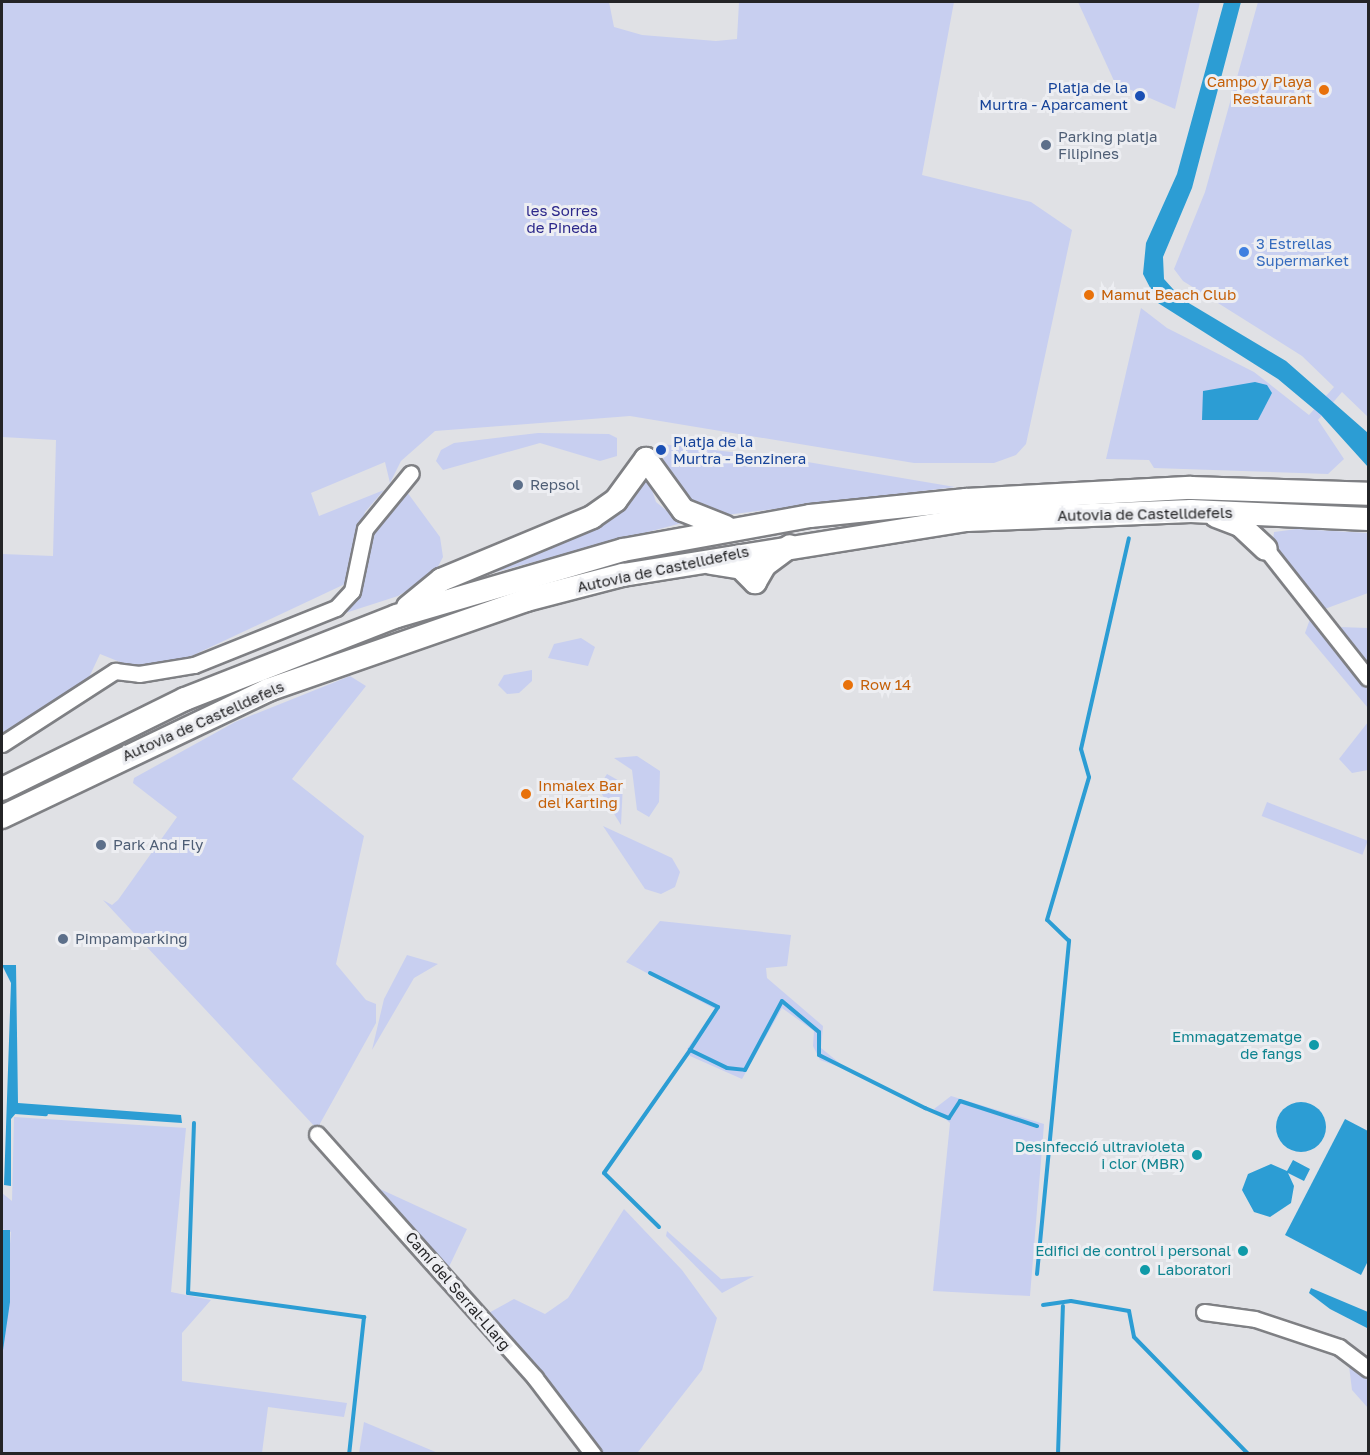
<!DOCTYPE html>
<meta charset="utf-8">
<style>
body{margin:0}
#map{position:relative;width:1370px;height:1455px;overflow:hidden;background:#e0e1e5;font-family:"Golos Text",sans-serif}
div>[style]{position:absolute}
[style*='--x']{left:calc(var(--x)*1px);top:calc(var(--y)*1px);width:calc(var(--w)*1px);rotate:calc(var(--a)*1deg)}
.green>*{inset:0;background:#c8cff0;transform-origin:0 0}
.water>*{inset:0;background:#2c9dd4}
.round{border-radius:50%}
.stream>*{height:4px;margin:-2px;padding:0 2px;transform-origin:2px;border-radius:2px;background:#2c9dd4}
.roads{filter:drop-shadow(2px 0 #7f8084) drop-shadow(-2px 0 #7f8084) drop-shadow(0 2px #7f8084) drop-shadow(0 -2px #7f8084)}
.minor>*{height:15px;margin:-7.5px;padding:0 7.5px;transform-origin:7.5px;border-radius:7.5px;background:#fff}
.highway>*{height:22px;margin:-11px;padding:0 11px;transform-origin:11px;border-radius:11px;background:#fff}
.dots>*{width:16px;height:16px;translate:-50% -50%;box-sizing:border-box;border:3px solid #edeef2;border-radius:50%}
span{translate:-50% -50%;white-space:nowrap;text-align:center;line-height:1.15;-webkit-text-stroke:6px #edeef2;paint-order:stroke}
.food-label{font-size:15px;color:#c56008}
.right{translate:-100% -50%;text-align:right}
.left{translate:0 -50%;text-align:left}
.transit-label{font-size:15px;color:#164399}
.service-label{font-size:15px;color:#4e5e75}
.park-label{font-size:15px;color:#2c288a}
.shop-label{font-size:15px;color:#366cbe}
.street-label{font-size:15px;color:#242426}
.culture-label{font-size:15px;color:#0d838f}
.frame{position:absolute;inset:0;border:3px solid #242426;pointer-events:none}
</style>
<div id="map">
<div class="green">
<div style="clip-path:polygon(2px 2px,609px 2px,614px 27px,642px 35px,716px 41px,737px 39px,739px 2px,954px 2px,922px 175px,1031px 202px,1072px 230px,1026px 444px,1016px 455px,994px 463px,914px 463px,630px 416px,435px 431px,401px 461px,390px 483px,385px 462px,311px 493px,319px 516px,384px 490px,365px 512px,345px 584px,183px 660px,135px 668px,100px 654px,85px 686px,2px 737px,2px 554px,53px 556px,56px 440px,2px 437px)"></div>
<div style="clip-path:polygon(1078px 2px,1200px 2px,1175px 109px,1115px 83px)"></div>
<div style="clip-path:polygon(1258px 2px,1368px 2px,1368px 417px,1342px 392px,1318px 420px,1344px 459px,1328px 474px,1154px 468px,1149px 460px,1106px 459px,1141px 308px,1167px 328px,1254px 372px,1309px 415px,1334px 387px,1302px 356px,1183px 281px,1174px 269px,1205px 192px)"></div>
<div style="clip-path:polygon(538px 433px,609px 434px,617px 438px,617px 456px,600px 461px,540px 443px,443px 470px,436px 461px,441px 450px,454px 443px)"></div>
<div style="clip-path:polygon(661px 444px,784px 458px,955px 487px,718px 516px,692px 508px,665px 470px)"></div>
<div style="clip-path:polygon(648px 478px,656px 502px,682px 523px,450px 584px,622px 506px)"></div>
<div style="clip-path:polygon(407px 492px,440px 537px,443px 557px,434px 574px,398px 596px,333px 617px,358px 594px,377px 521px)"></div>
<div style="clip-path:polygon(1297px 529px,1368px 533px,1368px 593px,1322px 610px,1272px 549px,1274px 532px)"></div>
<div style="clip-path:polygon(1310px 619px,1368px 690px,1368px 708px,1305px 633px)"></div>
<div style="clip-path:polygon(1339px 627px,1368px 628px,1368px 668px,1366px 665px)"></div>
<div style="clip-path:polygon(581px 638px,595px 647px,588px 666px,548px 658px,554px 644px)"></div>
<div style="clip-path:polygon(532px 670px,532px 681px,519px 693px,507px 694px,498px 685px,504px 675px)"></div>
<div style="clip-path:polygon(350px 676px,366px 686px,292px 779px,364px 836px,336px 964px,366px 1000px,376px 1004px,376px 1023px,317px 1129px,103px 900px,112px 905px,118px 900px,177px 817px,133px 783px,134px 778px,235px 722px)"></div>
<div style="clip-path:polygon(1368px 722px,1368px 770px,1352px 773px,1339px 759px)"></div>
<div style="clip-path:polygon(637px 756px,660px 771px,659px 802px,649px 817px,637px 810px,632px 770px,614px 758px)"></div>
<div style="clip-path:polygon(607px 774px,623px 783px,621px 825px,598px 788px)"></div>
<div style="left:1267px;top:802px;width:108px;height:15px;rotate:21deg"></div>
<div style="clip-path:polygon(603px 826px,672px 858px,680px 872px,675px 887px,661px 894px,645px 889px)"></div>
<div style="clip-path:polygon(660px 921px,791px 935px,787px 966px,766px 968px,767px 978px,823px 1026px,821px 1048px,848px 1070px,820px 1060px,813px 1046px,814px 1031px,782px 1008px,742px 1079px,690px 1056px,687px 1049px,715px 1009px,626px 962px)"></div>
<div style="clip-path:polygon(407px 955px,438px 964px,414px 978px,372px 1050px,384px 999px)"></div>
<div style="clip-path:polygon(951px 1096px,1044px 1124px,1030px 1296px,933px 1291px,950px 1123px,934px 1109px)"></div>
<div style="clip-path:polygon(14px 1117px,186px 1128px,171px 1292px,211px 1300px,182px 1333px,182px 1381px,347px 1403px,344px 1417px,268px 1407px,262px 1453px,2px 1453px,2px 1340px,11px 1232px,2px 1229px,2px 1193px,12px 1201px)"></div>
<div style="clip-path:polygon(367px 1183px,467px 1229px,447px 1271px)"></div>
<div style="clip-path:polygon(624px 1209px,682px 1270px,717px 1318px,702px 1370px,638px 1452px,598px 1454px,485px 1315px,514px 1299px,545px 1314px,568px 1298px)"></div>
<div style="clip-path:polygon(667px 1231px,721px 1279px,754px 1276px,722px 1293px,666px 1236px)"></div>
<div style="clip-path:polygon(1348px 1358px,1368px 1377px,1368px 1408px,1352px 1390px)"></div>
<div style="clip-path:polygon(364px 1422px,438px 1453px,359px 1453px)"></div>
</div>
<div class="water">
<div style="clip-path:polygon(1224px 2px,1241px 2px,1192px 188px,1163px 257px,1164px 279px,1182px 299px,1286px 361px,1368px 433px,1368px 467px,1321px 415px,1278px 379px,1158px 303px,1143px 274px,1146px 243px,1177px 174px)"></div>
<div style="clip-path:polygon(1255px 382px,1267px 385px,1272px 393px,1258px 420px,1202px 420px,1203px 391px)"></div>
<div style="clip-path:polygon(2px 965px,16px 965px,18px 1103px,181px 1115px,182px 1123px,17px 1112px,11px 1119px,11px 1186px,4px 1185px,11px 983px)"></div>
<div class="round" style="left:1276px;top:1102px;width:50px;height:50px"></div>
<div style="clip-path:polygon(1345px 1119px,1368px 1131px,1368px 1261px,1361px 1275px,1285px 1235px)"></div>
<div style="clip-path:polygon(1293px 1160px,1310px 1169px,1304px 1181px,1288px 1173px,1294px 1186px,1291px 1203px,1270px 1217px,1254px 1212px,1242px 1190px,1248px 1174px,1271px 1164px,1287px 1171px)"></div>
<div style="clip-path:polygon(2px 1230px,10px 1230px,10px 1302px,2px 1357px)"></div>
<div style="clip-path:polygon(1311px 1288px,1368px 1312px,1367px 1328px,1330px 1309px,1309px 1293px)"></div>
</div>
<div class="stream">
<div style="--x:650;--y:973;--w:76;--a:26.6"></div>
<div style="--x:718;--y:1007;--w:51;--a:123.1"></div>
<div style="--x:690;--y:1050;--w:41;--a:25.9"></div>
<div style="--x:727;--y:1068;--w:18;--a:6"></div>
<div style="--x:745;--y:1070;--w:78;--a:-61.8"></div>
<div style="--x:782;--y:1001;--w:48;--a:40"></div>
<div style="--x:819;--y:1032;--w:23;--a:90"></div>
<div style="--x:819;--y:1055;--w:119;--a:26.6"></div>
<div style="--x:925;--y:1108;--w:26;--a:23"></div>
<div style="--x:949;--y:1118;--w:20;--a:-57"></div>
<div style="--x:960;--y:1101;--w:81;--a:18"></div>
<div style="--x:15;--y:1112;--w:31;--a:4"></div>
<div style="--x:194;--y:1123;--w:170;--a:92"></div>
<div style="--x:188;--y:1293;--w:178;--a:7.8"></div>
<div style="--x:364;--y:1317;--w:138;--a:96.2"></div>
<div style="--x:659;--y:1227;--w:77;--a:-135.5"></div>
<div style="--x:604;--y:1173;--w:150;--a:-55"></div>
<div style="--x:1037;--y:1274;--w:335;--a:-84.5"></div>
<div style="--x:1069;--y:941;--w:30;--a:-136"></div>
<div style="--x:1047;--y:920;--w:149;--a:-73.6"></div>
<div style="--x:1089;--y:777;--w:29;--a:-106"></div>
<div style="--x:1081;--y:749;--w:216;--a:-77.2"></div>
<div style="--x:1043;--y:1305;--w:28;--a:-8"></div>
<div style="--x:1071;--y:1301;--w:59;--a:9.8"></div>
<div style="--x:1129;--y:1311;--w:26;--a:79"></div>
<div style="--x:1134;--y:1337;--w:163;--a:45.7"></div>
<div style="--x:1058;--y:1454;--w:148;--a:-88.1"></div>
</div>
<div class="roads">
<div class="minor">
<div style="--x:1266;--y:549;--w:164;--a:51.7"></div>
<div style="--x:2;--y:744;--w:135;--a:-32.9"></div>
<div style="--x:115;--y:671;--w:24;--a:7"></div>
<div style="--x:139;--y:674;--w:56;--a:-9.3"></div>
<div style="--x:194;--y:665;--w:153;--a:-21.9"></div>
<div style="--x:336;--y:608;--w:23;--a:-47"></div>
<div style="--x:352;--y:591;--w:63;--a:-78.2"></div>
<div style="--x:365;--y:529;--w:72;--a:-50.6"></div>
<div style="--x:317;--y:1134;--w:327;--a:48.2"></div>
<div style="--x:535;--y:1378;--w:96;--a:52.7"></div>
<div style="--x:1204;--y:1312;--w:51;--a:7.8"></div>
<div style="--x:1255;--y:1319;--w:89;--a:18.4"></div>
<div style="--x:1339;--y:1347;--w:36;--a:37"></div>
</div>
<div class="highway">
<div style="--x:1216;--y:516;--w:26;--a:21"></div>
<div style="--x:1240;--y:525;--w:35;--a:43"></div>
<div style="--x:711;--y:563;--w:30;--a:9"></div>
<div style="--x:741;--y:568;--w:20;--a:45"></div>
<div style="--x:755;--y:582;--w:20;--a:-60"></div>
<div style="--x:765;--y:565;--w:31;--a:-37"></div>
<div style="--x:408;--y:607;--w:43;--a:-39.3"></div>
<div style="--x:441;--y:580;--w:164;--a:-22.6"></div>
<div style="--x:592;--y:517;--w:29;--a:-35"></div>
<div style="--x:616;--y:500;--w:51;--a:-53.8"></div>
<div style="--x:646;--y:459;--w:63;--a:54"></div>
<div style="--x:683;--y:510;--w:46;--a:21.6"></div>
<div style="--x:2;--y:789;--w:204;--a:-26.2"></div>
<div style="--x:185;--y:699;--w:228;--a:-21.4"></div>
<div style="--x:397;--y:616;--w:235;--a:-16.3"></div>
<div style="--x:623;--y:550;--w:190;--a:-10.3"></div>
<div style="--x:810;--y:516;--w:157;--a:-5.9"></div>
<div style="--x:966;--y:500;--w:225;--a:-3.1"></div>
<div style="--x:1191;--y:488;--w:177;--a:1.9"></div>
<div style="--x:2;--y:817;--w:295;--a:-25.5"></div>
<div style="--x:268;--y:690;--w:273;--a:-19.2"></div>
<div style="--x:526;--y:600;--w:100;--a:-14.5"></div>
<div style="--x:623;--y:575;--w:348;--a:-9.1"></div>
<div style="--x:967;--y:520;--w:224;--a:-2.3"></div>
<div style="--x:1191;--y:511;--w:177;--a:2.6"></div>
</div>
</div>
<div class="dots">
<div style="left:1324px;top:90px;background:#e8710a"></div>
<div style="left:1140px;top:96px;background:#1a4fb4"></div>
<div style="left:1046px;top:145px;background:#5c6f8a"></div>
<div style="left:1244px;top:252px;background:#3f7fe0"></div>
<div style="left:1089px;top:295px;background:#e8710a"></div>
<div style="left:661px;top:450px;background:#1a4fb4"></div>
<div style="left:518px;top:485px;background:#5c6f8a"></div>
<div style="left:848px;top:685px;background:#e8710a"></div>
<div style="left:526px;top:794px;background:#e8710a"></div>
<div style="left:101px;top:845px;background:#5c6f8a"></div>
<div style="left:63px;top:939px;background:#5c6f8a"></div>
<div style="left:1314px;top:1045px;background:#0f9aa8"></div>
<div style="left:1197px;top:1155px;background:#0f9aa8"></div>
<div style="left:1243px;top:1251px;background:#0f9aa8"></div>
<div style="left:1145px;top:1270px;background:#0f9aa8"></div>
</div>
<div class="food-label">
<span class="right" style="left:1312px;top:90px">Campo y Playa<br>Restaurant</span>
<span class="left" style="left:1101px;top:295px">Mamut Beach Club</span>
<span class="left" style="left:860px;top:685px">Row 14</span>
<span class="left" style="left:538px;top:794px">Inmalex Bar<br>del Karting</span>
</div>
<div class="transit-label">
<span class="right" style="left:1128px;top:96px">Platja de la<br>Murtra - Aparcament</span>
<span class="left" style="left:673px;top:450px">Platja de la<br>Murtra - Benzinera</span>
</div>
<div class="service-label">
<span class="left" style="left:1058px;top:145px">Parking platja<br>Filipines</span>
<span class="left" style="left:530px;top:485px">Repsol</span>
<span class="left" style="left:113px;top:845px">Park And Fly</span>
<span class="left" style="left:75px;top:939px">Pimpamparking</span>
</div>
<div class="park-label">
<span style="left:562px;top:219px">les Sorres<br>de Pineda</span>
</div>
<div class="shop-label">
<span class="left" style="left:1256px;top:252px">3 Estrellas<br>Supermarket</span>
</div>
<div class="street-label">
<span style="left:1145px;top:514px;rotate:-1deg">Autovia de Castelldefels</span>
<span style="left:663px;top:569px;rotate:-12deg">Autovia de Castelldefels</span>
<span style="left:203px;top:721px;rotate:-24deg">Autovia de Castelldefels</span>
<span style="left:458px;top:1291px;rotate:49deg">Camí del Serral-Llarg</span>
</div>
<div class="culture-label">
<span class="right" style="left:1302px;top:1045px">Emmagatzematge<br>de fangs</span>
<span class="right" style="left:1185px;top:1155px">Desinfecció ultravioleta<br>i clor (MBR)</span>
<span class="right" style="left:1231px;top:1251px">Edifici de control i personal</span>
<span class="left" style="left:1157px;top:1270px">Laboratori</span>
</div>
<div class="frame"></div>
</div>
